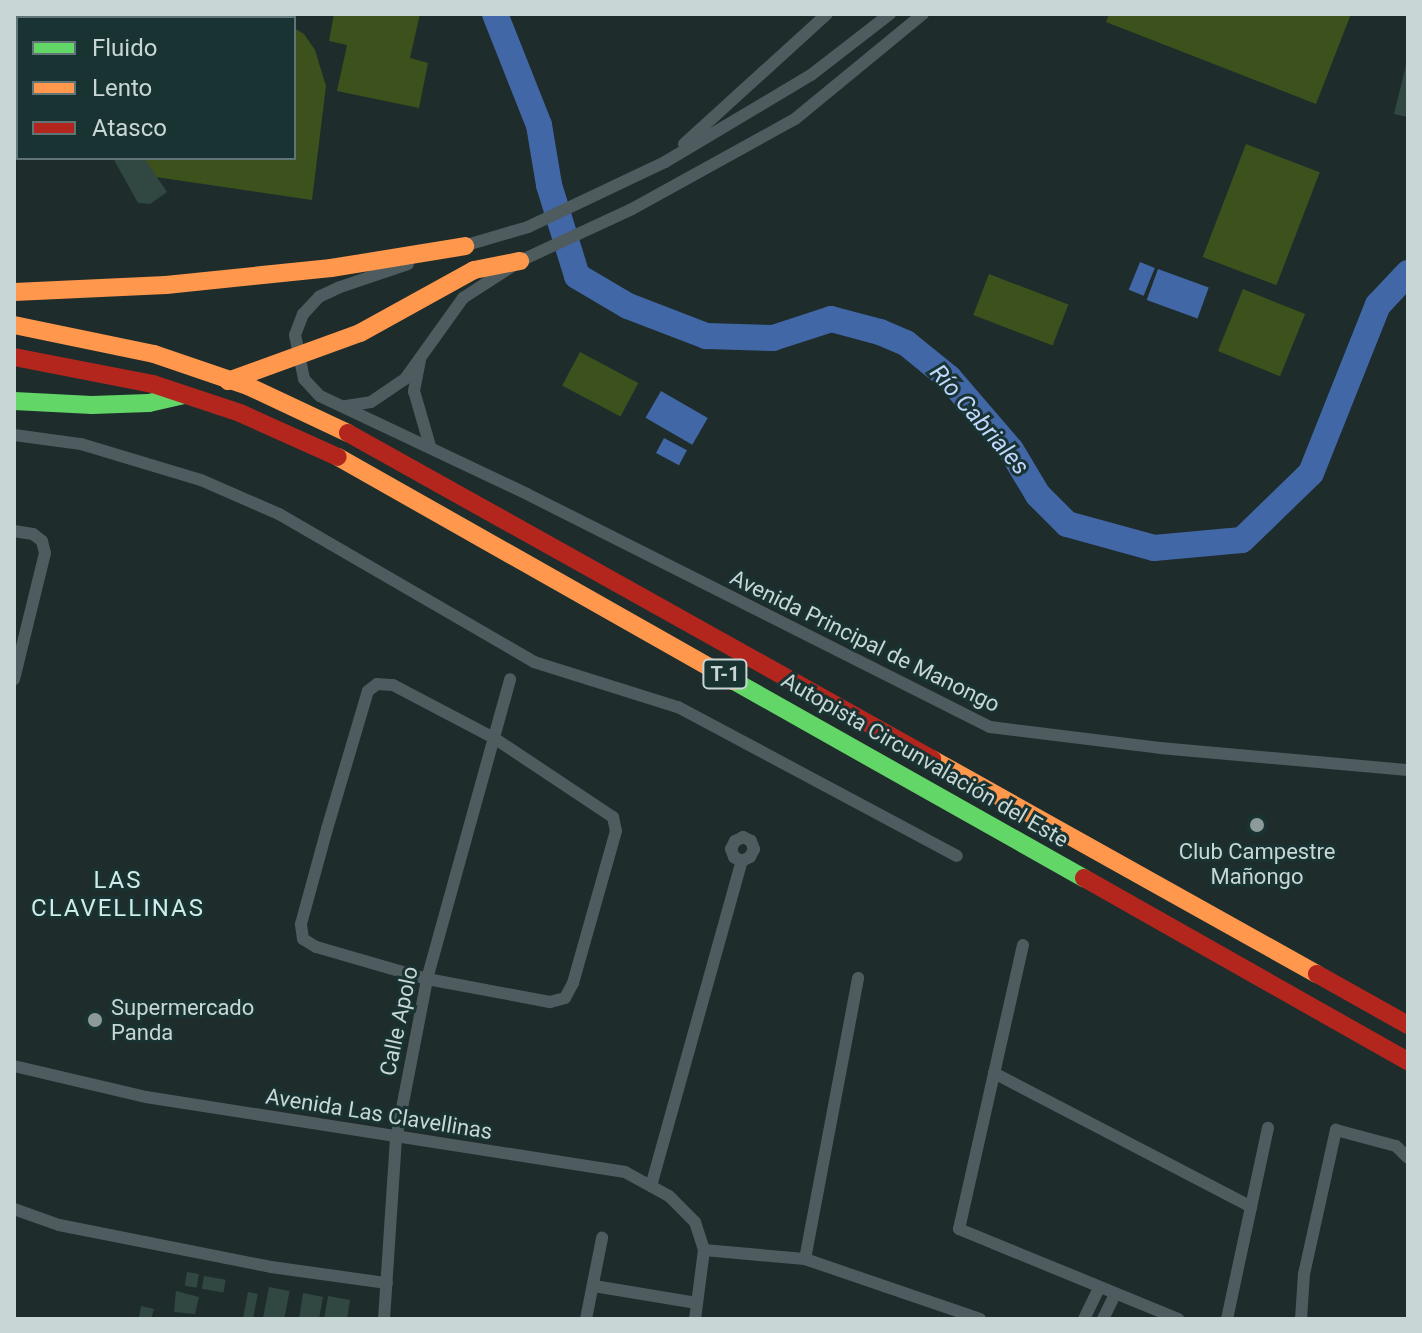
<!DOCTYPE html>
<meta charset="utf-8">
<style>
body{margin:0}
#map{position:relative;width:1422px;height:1333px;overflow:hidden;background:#1f2c2c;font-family:Roboto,sans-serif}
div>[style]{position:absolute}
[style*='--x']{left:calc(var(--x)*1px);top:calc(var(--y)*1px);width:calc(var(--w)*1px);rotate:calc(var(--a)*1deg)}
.green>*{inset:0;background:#3c511c;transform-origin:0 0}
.water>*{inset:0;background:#4167a6;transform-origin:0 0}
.river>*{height:26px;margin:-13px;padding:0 13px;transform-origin:13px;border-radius:13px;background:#4167a6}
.building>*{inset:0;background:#314842;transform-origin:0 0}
.street>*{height:12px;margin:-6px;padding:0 6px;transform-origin:6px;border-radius:6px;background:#4e5c60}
.fast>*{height:18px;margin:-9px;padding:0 9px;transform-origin:9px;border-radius:9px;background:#63d668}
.slow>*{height:18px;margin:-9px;padding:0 9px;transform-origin:9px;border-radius:9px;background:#ff974d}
.jam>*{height:18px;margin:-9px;padding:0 9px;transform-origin:9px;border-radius:9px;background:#b3261e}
.dots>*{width:22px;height:22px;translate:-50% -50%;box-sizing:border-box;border:4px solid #193232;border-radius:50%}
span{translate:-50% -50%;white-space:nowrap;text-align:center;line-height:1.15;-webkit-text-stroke:6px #193232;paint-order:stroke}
.shield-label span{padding:2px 6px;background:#193232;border:2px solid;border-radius:6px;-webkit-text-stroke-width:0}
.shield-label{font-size:20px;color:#c8d6d6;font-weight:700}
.street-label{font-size:22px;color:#c8d6d6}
.poi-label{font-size:22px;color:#c8d6d6}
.left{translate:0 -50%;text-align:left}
.water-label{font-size:24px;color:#bfd6fd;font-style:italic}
.neighbourhood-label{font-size:24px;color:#ceecea;letter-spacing:2px}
.frame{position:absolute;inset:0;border:16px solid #c8d6d6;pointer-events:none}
.legend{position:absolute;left:16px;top:16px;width:280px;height:144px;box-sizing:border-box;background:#193232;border:2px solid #5f7474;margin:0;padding:10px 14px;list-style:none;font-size:24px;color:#c8d6d6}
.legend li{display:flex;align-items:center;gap:16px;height:40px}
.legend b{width:40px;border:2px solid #5f7474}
</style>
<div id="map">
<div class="green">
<div style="clip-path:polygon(163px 14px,257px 14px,273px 18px,162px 18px)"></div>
<div style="clip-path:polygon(334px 14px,420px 14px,410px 58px,428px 63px,419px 108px,337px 91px,347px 45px,329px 41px)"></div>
<div style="clip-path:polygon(1109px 14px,1351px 14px,1316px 104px,1106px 22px)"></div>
<div style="clip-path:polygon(294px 28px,304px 34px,315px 50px,326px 86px,312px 200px,142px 175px,140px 158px,294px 158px)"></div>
<div style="left:1246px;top:144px;width:79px;height:121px;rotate:21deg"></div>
<div style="left:989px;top:274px;width:85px;height:44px;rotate:21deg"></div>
<div style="left:1243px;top:289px;width:67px;height:67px;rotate:22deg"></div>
<div style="left:580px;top:352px;width:66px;height:38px;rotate:28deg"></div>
</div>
<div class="water">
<div style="left:1140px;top:262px;width:16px;height:30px;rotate:22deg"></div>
<div style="left:1158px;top:269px;width:54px;height:33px;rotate:20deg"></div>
<div style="left:661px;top:391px;width:54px;height:31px;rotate:30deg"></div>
<div style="left:664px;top:438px;width:26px;height:17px;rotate:28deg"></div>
</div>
<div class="river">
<div style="--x:495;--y:14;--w:119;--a:68.4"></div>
<div style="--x:539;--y:125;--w:61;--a:80.5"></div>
<div style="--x:549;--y:185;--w:95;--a:72.9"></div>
<div style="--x:577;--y:276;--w:59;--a:30.5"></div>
<div style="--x:628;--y:306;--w:84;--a:21"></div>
<div style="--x:706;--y:336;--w:67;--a:1.7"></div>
<div style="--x:773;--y:338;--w:61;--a:-18.1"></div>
<div style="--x:831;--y:319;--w:51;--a:14.9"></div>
<div style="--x:880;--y:332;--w:28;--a:23"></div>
<div style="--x:906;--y:343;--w:55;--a:39.1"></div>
<div style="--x:949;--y:378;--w:95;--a:49.3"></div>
<div style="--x:1011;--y:450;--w:52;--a:59"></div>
<div style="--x:1038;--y:495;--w:41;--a:45"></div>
<div style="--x:1067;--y:524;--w:90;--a:15.4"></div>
<div style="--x:1154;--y:548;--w:88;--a:-5.2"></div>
<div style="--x:1242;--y:540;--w:96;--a:-44.2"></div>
<div style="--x:1311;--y:473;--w:181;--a:-68.3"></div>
<div style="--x:1378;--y:305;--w:44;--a:-46.8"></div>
</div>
<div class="building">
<div style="clip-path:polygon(1407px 61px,1408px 61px,1408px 117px,1394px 114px)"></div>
<div style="clip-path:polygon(113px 158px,144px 158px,167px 192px,150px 204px,138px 203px)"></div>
<div style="left:187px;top:1272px;width:12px;height:14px;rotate:9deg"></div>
<div style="left:204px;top:1276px;width:22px;height:13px;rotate:10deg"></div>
<div style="left:269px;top:1287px;width:21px;height:33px;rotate:11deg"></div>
<div style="clip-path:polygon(176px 1291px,199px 1297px,195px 1314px,174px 1312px)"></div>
<div style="left:248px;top:1292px;width:10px;height:27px;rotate:11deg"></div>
<div style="clip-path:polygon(303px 1293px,323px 1297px,319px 1319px,299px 1319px)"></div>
<div style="clip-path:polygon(328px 1296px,350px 1300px,347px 1319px,324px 1319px)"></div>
<div style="clip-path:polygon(141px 1306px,154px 1309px,151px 1319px,139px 1318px)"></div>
</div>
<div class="street">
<div style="--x:684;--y:144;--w:193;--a:-42.3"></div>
<div style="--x:460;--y:247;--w:71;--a:-16.4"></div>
<div style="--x:528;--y:227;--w:152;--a:-25.4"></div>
<div style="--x:665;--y:162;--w:170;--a:-30.8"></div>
<div style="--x:811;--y:75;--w:100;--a:-37.7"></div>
<div style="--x:408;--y:264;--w:72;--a:161.3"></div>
<div style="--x:340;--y:287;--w:23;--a:155"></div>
<div style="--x:319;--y:297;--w:23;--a:133"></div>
<div style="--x:303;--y:314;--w:22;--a:111"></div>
<div style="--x:295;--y:335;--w:45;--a:78.4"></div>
<div style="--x:304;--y:379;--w:23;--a:47"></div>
<div style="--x:320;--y:396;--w:229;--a:25.3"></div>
<div style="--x:527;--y:494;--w:518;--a:26.71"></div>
<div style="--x:990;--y:727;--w:171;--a:7"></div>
<div style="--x:1160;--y:748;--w:249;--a:5.1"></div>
<div style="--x:420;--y:360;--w:32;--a:101"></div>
<div style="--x:414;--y:391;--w:57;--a:73.8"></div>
<div style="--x:346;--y:406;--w:25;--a:-9"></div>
<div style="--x:371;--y:402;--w:41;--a:-34.1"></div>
<div style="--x:405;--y:379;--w:100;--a:-54.4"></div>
<div style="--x:463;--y:298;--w:68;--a:-33"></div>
<div style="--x:520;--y:261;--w:123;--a:-24.9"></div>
<div style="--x:632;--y:209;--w:186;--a:-28.9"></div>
<div style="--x:795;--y:119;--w:166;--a:-39.4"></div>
<div style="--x:14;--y:435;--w:68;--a:7.7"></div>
<div style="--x:81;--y:444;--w:125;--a:16.7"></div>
<div style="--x:201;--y:480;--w:85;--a:23.6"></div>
<div style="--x:279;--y:514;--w:295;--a:30.1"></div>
<div style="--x:534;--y:662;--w:151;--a:17.4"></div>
<div style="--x:678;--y:707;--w:316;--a:28.1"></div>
<div style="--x:14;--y:531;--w:19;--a:9"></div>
<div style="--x:33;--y:534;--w:11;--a:38"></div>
<div style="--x:42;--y:541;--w:12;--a:76"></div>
<div style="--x:45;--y:553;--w:130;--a:103.8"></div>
<div style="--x:377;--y:684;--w:16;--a:4"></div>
<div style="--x:393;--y:685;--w:114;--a:27.7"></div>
<div style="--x:494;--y:738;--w:143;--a:33.6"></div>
<div style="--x:613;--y:817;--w:14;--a:78"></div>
<div style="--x:616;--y:831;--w:158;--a:105.8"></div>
<div style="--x:573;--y:983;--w:17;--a:118"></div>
<div style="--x:565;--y:998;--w:16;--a:165"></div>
<div style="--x:550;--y:1002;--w:125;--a:-169.4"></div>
<div style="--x:427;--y:979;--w:116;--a:-163.9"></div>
<div style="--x:316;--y:947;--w:15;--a:-148"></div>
<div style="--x:303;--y:939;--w:15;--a:-98"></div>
<div style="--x:301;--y:924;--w:98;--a:-74.7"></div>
<div style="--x:327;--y:829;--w:144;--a:-73.5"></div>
<div style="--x:368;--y:691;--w:11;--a:-38"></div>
<div style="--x:1023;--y:945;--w:291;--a:102.7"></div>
<div style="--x:959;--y:1229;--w:237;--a:22.3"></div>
<div style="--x:14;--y:1066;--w:136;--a:13.2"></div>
<div style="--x:146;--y:1097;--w:485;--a:8.9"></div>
<div style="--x:625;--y:1172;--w:50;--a:28.6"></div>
<div style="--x:669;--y:1196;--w:37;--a:45"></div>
<div style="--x:695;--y:1222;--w:29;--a:72"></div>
<div style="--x:704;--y:1250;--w:70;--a:97.4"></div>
<div style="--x:994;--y:1073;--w:290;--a:27.5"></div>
<div style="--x:1251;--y:1207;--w:115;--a:102.1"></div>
<div style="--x:651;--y:1186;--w:337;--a:-74.4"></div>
<div style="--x:742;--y:861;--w:9;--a:-27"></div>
<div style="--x:750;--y:857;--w:9;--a:-63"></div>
<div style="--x:754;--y:849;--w:9;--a:-111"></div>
<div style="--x:751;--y:841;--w:9;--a:-153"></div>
<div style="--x:743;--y:837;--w:9;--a:153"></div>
<div style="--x:735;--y:841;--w:9;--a:117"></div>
<div style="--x:731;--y:849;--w:9;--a:69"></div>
<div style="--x:734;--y:857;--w:9;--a:27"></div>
<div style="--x:1251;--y:1207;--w:81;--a:-77.9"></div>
<div style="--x:14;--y:1209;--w:48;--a:19.6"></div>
<div style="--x:59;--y:1225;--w:216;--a:11.2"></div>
<div style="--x:271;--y:1267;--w:117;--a:7.9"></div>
<div style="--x:704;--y:1250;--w:101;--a:5.1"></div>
<div style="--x:805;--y:1259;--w:286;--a:-79.3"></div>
<div style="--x:805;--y:1259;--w:185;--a:18.9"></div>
<div style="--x:594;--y:1286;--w:104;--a:9.4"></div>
<div style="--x:384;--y:1319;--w:180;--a:-86.2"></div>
<div style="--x:396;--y:1139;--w:163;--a:-79"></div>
<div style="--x:427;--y:979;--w:311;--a:-74.5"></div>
<div style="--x:586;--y:1319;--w:83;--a:-78.8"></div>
<div style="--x:1084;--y:1319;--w:34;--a:-64"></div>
<div style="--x:1103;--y:1319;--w:28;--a:-64"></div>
<div style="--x:1301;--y:1319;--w:45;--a:-86.2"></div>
<div style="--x:1304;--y:1274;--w:148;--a:-77.5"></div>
<div style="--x:1336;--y:1130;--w:62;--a:14.9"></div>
<div style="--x:1396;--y:1146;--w:17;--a:45"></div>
</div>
<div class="fast">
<div style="--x:14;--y:401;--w:78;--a:2.9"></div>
<div style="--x:92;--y:405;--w:57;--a:-2"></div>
<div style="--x:149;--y:403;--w:36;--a:-13"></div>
<div style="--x:734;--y:681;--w:402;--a:29.4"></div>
</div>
<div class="slow">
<div style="--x:14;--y:292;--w:152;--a:-2.6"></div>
<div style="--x:166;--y:285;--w:166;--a:-5.9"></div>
<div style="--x:331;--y:268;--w:136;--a:-9.3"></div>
<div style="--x:14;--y:325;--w:143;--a:11.7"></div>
<div style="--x:154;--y:354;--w:99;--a:18.8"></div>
<div style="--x:248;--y:386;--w:110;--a:25.2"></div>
<div style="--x:228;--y:381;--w:140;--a:-20"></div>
<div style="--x:360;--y:333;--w:130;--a:-28.9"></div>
<div style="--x:474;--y:270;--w:47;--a:-11.1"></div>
<div style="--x:338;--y:457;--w:455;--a:29.5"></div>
<div style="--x:932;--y:759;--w:441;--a:29.2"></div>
</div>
<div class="jam">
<div style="--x:14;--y:357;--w:142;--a:11"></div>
<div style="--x:153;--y:384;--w:92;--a:18.4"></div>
<div style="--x:240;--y:413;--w:107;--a:24.2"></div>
<div style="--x:348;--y:433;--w:669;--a:29.17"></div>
<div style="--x:1084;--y:878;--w:372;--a:29.5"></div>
<div style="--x:1317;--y:974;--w:104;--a:29.3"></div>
</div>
<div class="dots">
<div style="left:1257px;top:825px;background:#8d9a9a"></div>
<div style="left:95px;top:1020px;background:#8d9a9a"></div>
</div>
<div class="shield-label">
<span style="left:725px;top:674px">T-1</span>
</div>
<div class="street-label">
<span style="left:865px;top:641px;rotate:26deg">Avenida Principal de Manongo</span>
<span style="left:925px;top:760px;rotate:30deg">Autopista Circunvalación del Este</span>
<span style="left:399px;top:1021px;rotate:-78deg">Calle Apolo</span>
<span style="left:379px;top:1114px;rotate:9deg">Avenida Las Clavellinas</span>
</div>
<div class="poi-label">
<span style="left:1257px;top:864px">Club Campestre<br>Mañongo</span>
<span class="left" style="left:111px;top:1020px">Supermercado<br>Panda</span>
</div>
<div class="water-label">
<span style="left:979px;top:420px;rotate:49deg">Río Cabriales</span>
</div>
<div class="neighbourhood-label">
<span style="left:118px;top:895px">LAS<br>CLAVELLINAS</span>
</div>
<div class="frame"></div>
<ul class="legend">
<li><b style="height:10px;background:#63d668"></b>Fluido</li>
<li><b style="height:10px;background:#ff974d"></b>Lento</li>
<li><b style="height:10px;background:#b3261e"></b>Atasco</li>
</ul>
</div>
